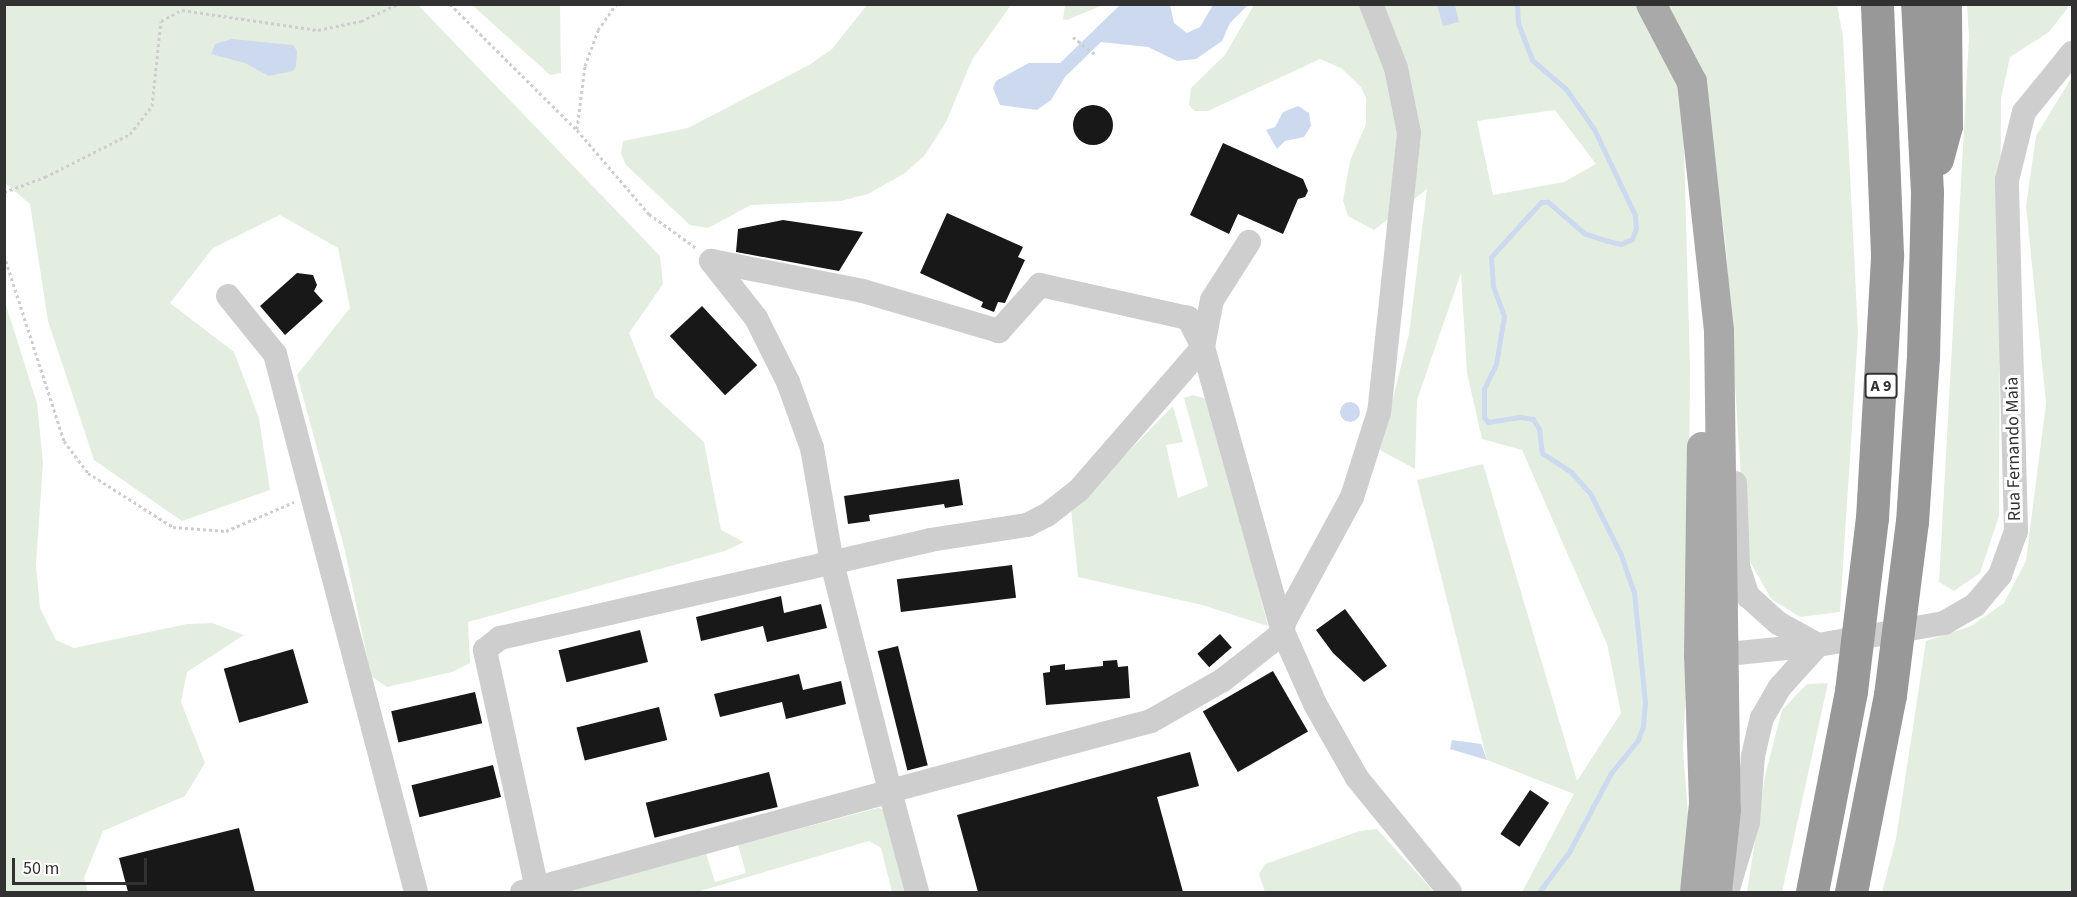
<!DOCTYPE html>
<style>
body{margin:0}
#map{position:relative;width:2077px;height:897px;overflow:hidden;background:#fff;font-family:"Source Sans 3",sans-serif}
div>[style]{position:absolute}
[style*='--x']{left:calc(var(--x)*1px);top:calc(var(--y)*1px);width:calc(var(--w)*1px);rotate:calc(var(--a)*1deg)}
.green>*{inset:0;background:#e4eee0}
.water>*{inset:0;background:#ccd9ee}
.round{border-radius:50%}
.stream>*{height:5px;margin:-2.5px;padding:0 2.5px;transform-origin:2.5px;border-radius:2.5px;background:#ccd9ee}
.building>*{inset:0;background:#181818;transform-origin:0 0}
.path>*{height:3px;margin-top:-1.5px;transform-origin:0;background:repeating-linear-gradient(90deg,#cecece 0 3px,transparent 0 6px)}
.minor>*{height:24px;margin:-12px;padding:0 12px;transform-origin:12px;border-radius:12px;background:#cecece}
.major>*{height:30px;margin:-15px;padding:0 15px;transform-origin:15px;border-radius:15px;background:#a9a9a9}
.highway>*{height:33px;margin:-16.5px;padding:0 16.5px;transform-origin:16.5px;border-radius:16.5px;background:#989898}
span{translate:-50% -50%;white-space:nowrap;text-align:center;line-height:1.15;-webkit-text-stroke:6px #fff;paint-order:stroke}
.shield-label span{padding:2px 4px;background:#fff;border:2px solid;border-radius:4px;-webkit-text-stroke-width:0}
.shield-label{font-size:16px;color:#313131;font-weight:700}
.street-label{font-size:18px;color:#313131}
.frame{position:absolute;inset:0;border:6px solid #313131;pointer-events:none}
.scale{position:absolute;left:12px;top:858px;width:135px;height:27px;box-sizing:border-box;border:3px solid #313131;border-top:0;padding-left:8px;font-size:18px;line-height:21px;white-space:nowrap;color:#313131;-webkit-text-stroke:4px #fff;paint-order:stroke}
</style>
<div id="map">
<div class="green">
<div style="clip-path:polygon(4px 5px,418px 5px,660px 256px,663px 284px,629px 333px,655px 397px,704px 442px,721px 530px,744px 542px,725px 551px,468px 622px,470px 663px,452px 672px,387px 687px,371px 676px,344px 547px,297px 375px,350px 308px,338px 248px,280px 215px,213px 248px,170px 303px,234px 352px,259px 418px,270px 490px,182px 521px,94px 460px,48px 321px,30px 204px,5px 183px)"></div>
<div style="clip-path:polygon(472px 5px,560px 5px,561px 73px,550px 75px)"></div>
<div style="clip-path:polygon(867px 5px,1011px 5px,972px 60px,946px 122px,925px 155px,905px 173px,868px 194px,841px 201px,751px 205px,708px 228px,690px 225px,626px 165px,621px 154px,623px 141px,688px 128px,809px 65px,832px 49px)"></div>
<div style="clip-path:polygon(1065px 5px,1065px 4px,1103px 5px,1067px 20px,1063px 19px)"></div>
<div style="clip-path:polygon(evenodd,1254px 5px,1643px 5px,1682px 76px,1690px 367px,1688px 642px,1683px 749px,1689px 828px,1682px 892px,1522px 892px,1574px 794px,1487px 760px,1417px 480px,1483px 464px,1577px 781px,1621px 713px,1607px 644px,1522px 450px,1482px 439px,1467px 373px,1461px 273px,1417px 400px,1415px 469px,1380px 450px,1409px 334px,1427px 189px,1374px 230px,1348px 216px,1343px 200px,1350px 161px,1366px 124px,1366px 98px,1361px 87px,1341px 68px,1320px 59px,1208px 111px,1194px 111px,1189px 105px,1191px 88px,1225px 55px,1254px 5px,1555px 110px,1596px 164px,1564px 182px,1493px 195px,1477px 121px,1555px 110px)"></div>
<div style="clip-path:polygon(1662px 5px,1837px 5px,1843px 36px,1858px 333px,1840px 612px,1800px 617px,1771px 599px,1746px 554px,1726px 248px,1706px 91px)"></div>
<div style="clip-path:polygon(1967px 5px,2070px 5px,2049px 32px,2010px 57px,2001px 99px,1999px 516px,1980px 573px,1954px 591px,1939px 582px,1969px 37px)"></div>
<div style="clip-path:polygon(2072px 77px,2072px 892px,1882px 892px,1896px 839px,1926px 641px,1971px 626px,2004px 603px,2026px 561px,2046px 403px,2026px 206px,2036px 136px)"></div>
<div style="clip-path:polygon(5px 302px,37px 403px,43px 463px,36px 565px,40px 608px,56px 640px,74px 648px,187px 624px,212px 623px,244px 635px,187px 672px,181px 702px,205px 763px,185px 796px,103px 831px,84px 878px,88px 892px,5px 892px)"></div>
<div style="clip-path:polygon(1193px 395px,1210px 400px,1268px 626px,1202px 605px,1078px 577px,1071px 510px,1173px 406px,1183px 442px,1166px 445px,1178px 498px,1208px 486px,1184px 398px)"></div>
<div style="clip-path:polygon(1828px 683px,1782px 892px,1747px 892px,1765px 776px,1782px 710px,1807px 684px)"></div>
<div style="clip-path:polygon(878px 808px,888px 810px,910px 892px,892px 892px,881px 848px,869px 841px,697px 892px,563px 892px,706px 853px,715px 882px,746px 873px,738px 845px)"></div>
<div style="clip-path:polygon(1377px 829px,1434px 892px,1265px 892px,1259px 874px,1265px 864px,1360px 831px)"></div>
</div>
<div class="water">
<div style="clip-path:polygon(1121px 4px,1170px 5px,1174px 23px,1187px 33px,1200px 27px,1213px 5px,1248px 5px,1230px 23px,1222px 41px,1196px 59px,1177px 61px,1148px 47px,1101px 42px,1065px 77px,1051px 100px,1037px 110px,1000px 105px,993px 88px,996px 81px,1029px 63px,1060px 63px)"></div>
<div style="clip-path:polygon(1437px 5px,1455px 5px,1459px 22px,1443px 26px)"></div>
<div style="clip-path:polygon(232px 39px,293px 45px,297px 51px,296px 66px,293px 71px,269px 76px,245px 63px,211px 54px,215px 44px)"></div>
<div style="clip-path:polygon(1298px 106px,1309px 113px,1311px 126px,1304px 137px,1285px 141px,1277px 149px,1266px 130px,1275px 127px,1283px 112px)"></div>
<div class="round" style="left:1340px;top:402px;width:20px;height:20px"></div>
<div style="clip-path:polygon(1452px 740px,1481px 744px,1487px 760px,1450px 749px)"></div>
</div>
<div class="stream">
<div style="--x:1517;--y:4;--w:19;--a:87"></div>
<div style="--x:1518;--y:23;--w:40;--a:69"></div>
<div style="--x:1532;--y:60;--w:45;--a:40.5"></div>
<div style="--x:1566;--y:89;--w:49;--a:55"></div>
<div style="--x:1594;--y:129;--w:95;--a:64.5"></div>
<div style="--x:1635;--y:215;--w:13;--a:86"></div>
<div style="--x:1636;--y:228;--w:12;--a:110"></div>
<div style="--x:1632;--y:239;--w:12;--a:156"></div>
<div style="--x:1621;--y:244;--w:13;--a:-167"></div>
<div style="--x:1608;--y:241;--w:25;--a:-162"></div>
<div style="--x:1584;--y:233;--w:48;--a:-139.3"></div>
<div style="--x:1548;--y:202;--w:7;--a:180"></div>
<div style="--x:1541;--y:202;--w:74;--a:132.3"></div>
<div style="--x:1491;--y:257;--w:29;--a:86"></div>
<div style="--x:1493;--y:286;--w:32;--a:70"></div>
<div style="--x:1504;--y:316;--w:49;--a:99.5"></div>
<div style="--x:1496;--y:364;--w:28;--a:116"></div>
<div style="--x:1484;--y:389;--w:28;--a:90"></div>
<div style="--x:1484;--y:417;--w:6;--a:51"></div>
<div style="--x:1488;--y:422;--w:32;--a:-9"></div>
<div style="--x:1520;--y:417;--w:13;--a:9"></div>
<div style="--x:1533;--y:419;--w:12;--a:59"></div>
<div style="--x:1539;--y:429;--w:24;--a:83"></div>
<div style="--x:1542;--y:453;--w:35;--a:33"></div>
<div style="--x:1571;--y:472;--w:28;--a:48"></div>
<div style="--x:1590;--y:493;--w:69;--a:63.4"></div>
<div style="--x:1621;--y:555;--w:39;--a:71"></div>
<div style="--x:1634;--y:592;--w:111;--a:84.3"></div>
<div style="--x:1645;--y:702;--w:24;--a:95"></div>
<div style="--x:1643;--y:726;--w:15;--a:110"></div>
<div style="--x:1638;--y:740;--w:43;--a:129.3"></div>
<div style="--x:1611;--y:773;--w:89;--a:118"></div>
<div style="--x:1569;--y:852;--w:50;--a:126.9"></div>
</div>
<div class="building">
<div class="round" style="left:1073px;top:105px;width:40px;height:40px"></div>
<div style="clip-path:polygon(1223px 143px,1303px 179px,1308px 191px,1305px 197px,1298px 199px,1283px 234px,1238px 214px,1229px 234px,1190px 215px)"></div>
<div style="clip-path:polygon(947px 213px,1023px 247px,1018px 257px,1025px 260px,1005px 303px,998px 302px,994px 312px,981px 307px,983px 302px,920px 273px)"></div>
<div style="clip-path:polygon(783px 220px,863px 232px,839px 271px,736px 252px,738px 229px)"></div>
<div style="clip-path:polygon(297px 273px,313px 275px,317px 285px,314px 291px,323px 301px,285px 335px,260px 306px)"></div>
<div style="left:702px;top:306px;width:81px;height:44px;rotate:47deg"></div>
<div style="clip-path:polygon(959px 479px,963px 505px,945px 508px,944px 504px,869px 515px,870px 521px,848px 524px,844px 496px)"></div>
<div style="left:1012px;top:565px;width:33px;height:116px;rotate:83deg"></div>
<div style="clip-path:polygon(781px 596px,784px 613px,821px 604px,827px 628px,767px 642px,763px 626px,701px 641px,696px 617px)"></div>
<div style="clip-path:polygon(1345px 609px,1387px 666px,1364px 682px,1333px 653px,1316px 630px)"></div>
<div style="left:640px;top:630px;width:33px;height:84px;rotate:76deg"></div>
<div style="left:1220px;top:634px;width:18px;height:30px;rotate:49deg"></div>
<div style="left:898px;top:646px;width:123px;height:21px;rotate:76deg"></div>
<div style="left:293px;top:649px;width:56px;height:72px;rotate:74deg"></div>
<div style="clip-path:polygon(1117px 660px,1118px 667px,1128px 666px,1130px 698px,1046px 705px,1043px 673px,1050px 672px,1050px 666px,1065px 664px,1065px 670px,1103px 666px,1103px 661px)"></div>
<div style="left:1273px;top:671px;width:70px;height:81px;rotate:60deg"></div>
<div style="clip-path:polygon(799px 674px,803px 690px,841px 681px,846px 704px,786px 719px,782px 702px,720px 717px,714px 694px)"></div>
<div style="left:475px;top:692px;width:32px;height:86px;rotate:77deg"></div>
<div style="left:659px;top:707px;width:34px;height:85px;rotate:76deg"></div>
<div style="clip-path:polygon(1190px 752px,1199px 786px,1157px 797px,1183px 892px,978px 892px,957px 815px)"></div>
<div style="left:493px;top:765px;width:33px;height:84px;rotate:76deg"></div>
<div style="left:769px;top:772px;width:36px;height:127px;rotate:76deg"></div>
<div style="left:1530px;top:790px;width:23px;height:53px;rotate:34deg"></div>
<div style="clip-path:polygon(239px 828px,255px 892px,128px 892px,119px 858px)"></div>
</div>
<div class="path">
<div style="--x:450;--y:4;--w:179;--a:44.8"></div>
<div style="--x:577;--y:130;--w:111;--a:49.4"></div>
<div style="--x:649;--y:214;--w:57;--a:35.7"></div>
<div style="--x:1073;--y:37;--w:29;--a:38"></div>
<div style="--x:577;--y:129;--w:64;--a:-82.8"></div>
<div style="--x:585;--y:66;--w:38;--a:-70"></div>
<div style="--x:598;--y:30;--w:32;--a:-55"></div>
<div style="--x:4;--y:192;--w:44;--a:-20.1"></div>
<div style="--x:45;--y:177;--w:95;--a:-26.8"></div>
<div style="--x:130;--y:134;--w:36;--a:-52"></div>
<div style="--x:152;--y:106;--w:85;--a:-84"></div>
<div style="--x:161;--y:21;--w:24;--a:-28"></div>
<div style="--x:182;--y:10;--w:137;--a:8.4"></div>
<div style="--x:318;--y:30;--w:44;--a:-11.8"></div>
<div style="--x:361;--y:21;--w:41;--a:-24.7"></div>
<div style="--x:4;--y:255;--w:195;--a:72.1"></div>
<div style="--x:64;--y:441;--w:40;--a:53"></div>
<div style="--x:88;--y:473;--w:101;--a:32.4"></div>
<div style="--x:173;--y:527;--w:53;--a:4.3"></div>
<div style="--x:226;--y:531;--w:74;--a:-23.1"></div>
</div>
<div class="minor">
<div style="--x:1371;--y:4;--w:69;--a:68.7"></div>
<div style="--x:1396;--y:68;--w:66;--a:78.7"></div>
<div style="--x:1409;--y:133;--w:281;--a:96.1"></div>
<div style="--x:1379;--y:412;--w:89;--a:107.6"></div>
<div style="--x:1352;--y:497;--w:142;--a:118.5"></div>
<div style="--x:1284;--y:622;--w:10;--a:96"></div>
<div style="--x:1283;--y:632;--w:79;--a:66"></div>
<div style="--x:1315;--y:704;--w:85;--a:60.4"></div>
<div style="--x:1357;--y:778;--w:147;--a:50.8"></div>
<div style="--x:228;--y:296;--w:75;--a:51"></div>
<div style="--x:275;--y:354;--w:556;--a:75.31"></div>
<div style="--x:1735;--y:483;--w:83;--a:87.9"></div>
<div style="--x:1738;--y:566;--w:32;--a:72"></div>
<div style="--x:1748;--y:596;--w:40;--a:42"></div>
<div style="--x:1778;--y:623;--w:46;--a:28.8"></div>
<div style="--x:1707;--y:656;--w:112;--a:-5.7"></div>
<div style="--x:1818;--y:645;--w:128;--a:-9.9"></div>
<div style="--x:1944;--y:623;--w:36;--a:-30"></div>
<div style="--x:1975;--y:605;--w:39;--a:-50"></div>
<div style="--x:2000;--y:575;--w:47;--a:-70"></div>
<div style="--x:2016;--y:531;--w:351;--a:-91.5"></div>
<div style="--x:2007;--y:180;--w:70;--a:-76"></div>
<div style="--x:2024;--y:112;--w:76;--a:-50.9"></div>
<div style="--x:537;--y:889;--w:245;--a:-102.3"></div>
<div style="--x:485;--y:650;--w:19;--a:-39"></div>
<div style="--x:500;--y:638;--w:441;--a:-12.8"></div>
<div style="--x:930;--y:540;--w:98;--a:-8.8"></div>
<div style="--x:1027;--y:525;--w:22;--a:-27"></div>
<div style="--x:1047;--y:515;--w:39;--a:-38"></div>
<div style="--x:1078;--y:491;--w:191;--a:-49"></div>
<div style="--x:1203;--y:347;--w:48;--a:-79.2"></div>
<div style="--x:1212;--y:300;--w:69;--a:-57.5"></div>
<div style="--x:522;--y:892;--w:382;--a:-15.3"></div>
<div style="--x:890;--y:791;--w:270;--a:-15"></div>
<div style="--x:1151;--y:721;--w:83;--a:-29.7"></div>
<div style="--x:1223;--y:680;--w:60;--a:-38.2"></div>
<div style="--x:1270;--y:643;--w:17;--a:-40"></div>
<div style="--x:1283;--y:632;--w:296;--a:-105.7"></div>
<div style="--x:1203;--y:347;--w:33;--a:-117"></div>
<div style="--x:1188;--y:318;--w:152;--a:-167.4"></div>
<div style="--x:1040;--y:285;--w:62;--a:131.7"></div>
<div style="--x:999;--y:331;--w:142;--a:-163.6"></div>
<div style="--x:863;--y:291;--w:155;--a:-168.8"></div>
<div style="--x:711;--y:261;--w:73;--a:51.7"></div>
<div style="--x:756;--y:318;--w:72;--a:63.4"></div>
<div style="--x:788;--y:382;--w:70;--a:70"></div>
<div style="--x:812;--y:448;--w:117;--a:80.1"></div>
<div style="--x:832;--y:563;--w:235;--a:75.7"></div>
<div style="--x:890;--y:791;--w:105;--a:75"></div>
<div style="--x:1727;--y:892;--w:73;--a:-73.3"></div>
<div style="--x:1748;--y:822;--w:66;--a:-85.7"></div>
<div style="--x:1753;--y:756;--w:39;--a:-77"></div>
<div style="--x:1762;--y:718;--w:36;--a:-60"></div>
<div style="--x:1780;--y:687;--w:57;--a:-47.9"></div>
</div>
<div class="major">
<div style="--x:1651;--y:4;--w:88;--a:62.3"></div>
<div style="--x:1692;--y:82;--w:250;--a:83.8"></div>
<div style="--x:1719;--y:331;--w:479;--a:89.2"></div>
<div style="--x:1726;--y:810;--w:82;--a:96.3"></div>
<div style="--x:1695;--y:892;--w:89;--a:-84.2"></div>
<div style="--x:1704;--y:803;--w:147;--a:-91.9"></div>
<div style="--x:1699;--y:656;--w:209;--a:-89.2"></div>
</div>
<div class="highway">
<div style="--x:1937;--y:159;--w:34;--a:-75"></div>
<div style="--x:1946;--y:126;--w:122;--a:-90.5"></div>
<div style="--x:1812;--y:892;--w:205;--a:-79"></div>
<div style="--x:1851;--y:691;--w:174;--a:-83.1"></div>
<div style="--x:1872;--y:518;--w:264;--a:-86.7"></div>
<div style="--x:1887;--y:254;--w:250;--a:-92.3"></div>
<div style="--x:1851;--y:892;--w:201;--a:-78.8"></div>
<div style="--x:1890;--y:695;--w:174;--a:-82.8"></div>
<div style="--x:1912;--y:522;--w:165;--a:-86.2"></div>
<div style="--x:1923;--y:357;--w:165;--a:-88.6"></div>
<div style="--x:1927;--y:192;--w:188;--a:-93"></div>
</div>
<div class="shield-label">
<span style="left:1881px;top:386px">A 9</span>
</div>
<div class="street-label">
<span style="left:2014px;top:449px;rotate:-91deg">Rua Fernando Maia</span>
</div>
<div class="frame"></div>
<div class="scale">50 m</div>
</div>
